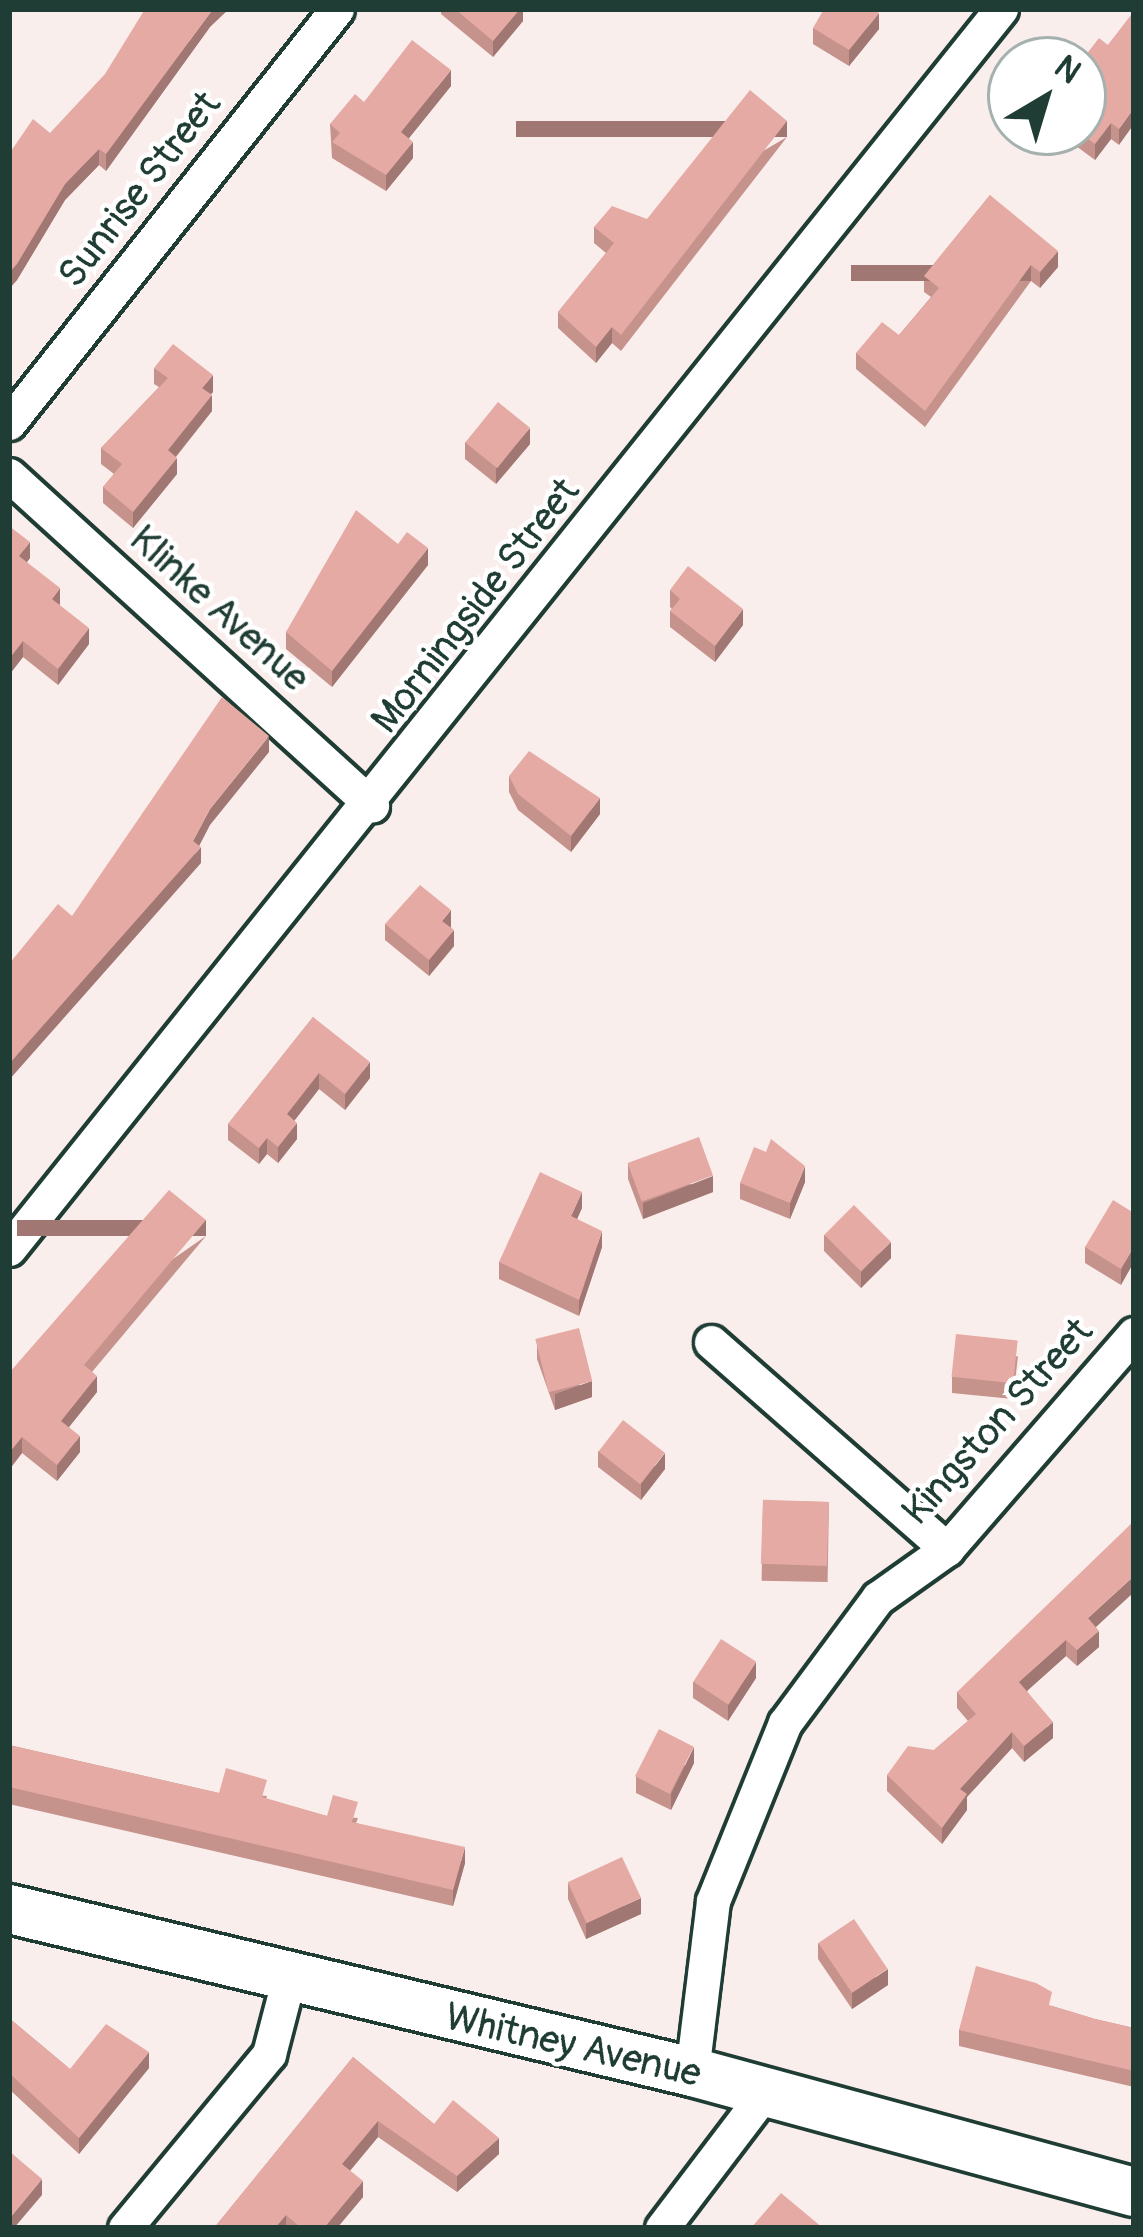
<!DOCTYPE html>
<style>
body{margin:0}
#map{position:relative;width:1143px;height:2237px;overflow:hidden;background:#faeeed;font-family:Pangolin,sans-serif}
div>[style]{position:absolute}
[style*='--x']{left:calc(var(--x)*1px);top:calc(var(--y)*1px);width:calc(var(--w)*1px);rotate:calc(var(--a)*1deg)}
.roads{filter:drop-shadow(3px 0 #1f3d34) drop-shadow(-3px 0 #1f3d34) drop-shadow(0 3px #1f3d34) drop-shadow(0 -3px #1f3d34)}
.street>*{height:33px;margin:-16.5px;padding:0 16.5px;transform-origin:16.5px;border-radius:16.5px;background:#fff}
.secondary>*{height:48px;margin:-24px;padding:0 24px;transform-origin:24px;border-radius:24px;background:#fff}
.wall>*{inset:0;background:#c5928c;transform-origin:0 0}
.shaded-wall>*{inset:0;background:#a07772;transform-origin:0 0}
.building>*{inset:0;background:#e5aaa3;transform-origin:0 0}
span{translate:-50% -50%;white-space:nowrap;text-align:center;line-height:1.15;-webkit-text-stroke:9px #fff;paint-order:stroke}
.street-label{font-size:39px;color:#1f3d34}
.frame{position:absolute;inset:0;border:12px solid #1f3d34;pointer-events:none}
.north{position:absolute;left:987px;top:36px;width:120px;height:120px;box-sizing:border-box;background:#fff;border:3px solid #a5b1ae;border-radius:50%;rotate:38deg;font-size:33px;font-weight:700;line-height:48px;text-align:center;color:#1f3d34}
.north::after{content:'';display:block;margin:auto;width:42px;height:54px;background:#1f3d34;clip-path:polygon(50% 0,100% 100%,50% 72%,0 100%)}
</style>
<div id="map">
<div class="roads">
<div class="street">
<div style="--x:9;--y:423;--w:528;--a:-51.61"></div>
<div style="--x:9;--y:475;--w:491;--a:42.3"></div>
<div style="--x:9;--y:1249;--w:1588;--a:-51.34"></div>
<div style="--x:711;--y:1342;--w:314;--a:41.3"></div>
<div style="--x:692;--y:2072;--w:172;--a:-83"></div>
<div style="--x:713;--y:1901;--w:192;--a:-68"></div>
<div style="--x:785;--y:1723;--w:156;--a:-53.4"></div>
<div style="--x:878;--y:1598;--w:85;--a:-35.4"></div>
<div style="--x:947;--y:1549;--w:285;--a:-49"></div>
<div style="--x:125;--y:2228;--w:226;--a:-50.4"></div>
<div style="--x:269;--y:2054;--w:75;--a:-75.4"></div>
<div style="--x:662;--y:2228;--w:172;--a:-52.8"></div>
</div>
<div class="secondary">
<div style="--x:9;--y:1909;--w:702;--a:13.42"></div>
<div style="--x:692;--y:2072;--w:458;--a:15.2"></div>
</div>
</div>
<div class="wall">
<div style="clip-path:polygon(441px 9px,523px 9px,523px 21px,493px 57px,441px 14px)"></div>
<div style="clip-path:polygon(1129px 19px,1119px 145px,1111px 139px,1095px 160px,1057px 132px,1083px 132px,1108px 45px)"></div>
<div style="clip-path:polygon(210px 27px,106px 171px,99px 165px,65px 200px,17px 280px,9px 289px,9px 154px,50px 133px)"></div>
<div style="clip-path:polygon(813px 28px,879px 29px,849px 66px,813px 44px)"></div>
<div style="clip-path:polygon(451px 86px,409px 138px,413px 158px,386px 191px,332px 158px,330px 124px,364px 102px)"></div>
<div style="clip-path:polygon(787px 137px,621px 351px,612px 343px,596px 363px,558px 328px,558px 312px,606px 253px,594px 243px,594px 227px,647px 219px)"></div>
<div style="clip-path:polygon(990px 195px,1058px 267px,1040px 288px,1031px 281px,925px 427px,856px 369px,856px 353px,899px 335px,931px 297px,924px 292px,924px 276px)"></div>
<div style="clip-path:polygon(154px 368px,213px 392px,211px 394px,212px 411px,176px 457px,177px 474px,133px 528px,103px 503px,103px 487px,114px 474px,101px 464px,101px 448px,159px 387px,154px 384px)"></div>
<div style="clip-path:polygon(465px 442px,530px 444px,496px 484px,465px 459px)"></div>
<div style="clip-path:polygon(9px 526px,30px 558px,27px 562px,89px 644px,58px 685px,23px 657px,9px 675px)"></div>
<div style="clip-path:polygon(398px 544px,428px 565px,332px 687px,286px 649px,286px 632px)"></div>
<div style="clip-path:polygon(670px 590px,743px 625px,715px 662px,670px 627px,670px 611px,672px 609px,670px 607px)"></div>
<div style="clip-path:polygon(509px 776px,600px 814px,571px 852px,518px 810px,509px 792px)"></div>
<div style="clip-path:polygon(385px 924px,451px 926px,454px 946px,429px 976px,385px 940px)"></div>
<div style="clip-path:polygon(313px 1017px,370px 1078px,345px 1110px,319px 1089px,294px 1121px,297px 1139px,278px 1163px,267px 1154px,259px 1164px,228px 1140px,228px 1124px)"></div>
<div style="clip-path:polygon(628px 1163px,713px 1192px,643px 1219px,628px 1179px)"></div>
<div style="clip-path:polygon(805px 1182px,790px 1219px,740px 1199px,740px 1183px)"></div>
<div style="clip-path:polygon(582px 1208px,577px 1219px,602px 1247px,579px 1316px,499px 1279px,499px 1262px)"></div>
<div style="clip-path:polygon(1134px 1213px,1121px 1285px,1085px 1263px,1085px 1247px)"></div>
<div style="clip-path:polygon(824px 1235px,891px 1258px,861px 1288px,824px 1251px)"></div>
<div style="clip-path:polygon(206px 1236px,92px 1372px,97px 1392px,69px 1427px,80px 1452px,57px 1481px,22px 1453px,9px 1470px,9px 1373px)"></div>
<div style="clip-path:polygon(537px 1343px,592px 1397px,555px 1410px,537px 1359px)"></div>
<div style="clip-path:polygon(1018px 1356px,1013px 1399px,952px 1393px,952px 1377px)"></div>
<div style="clip-path:polygon(598px 1451px,665px 1469px,641px 1500px,598px 1467px)"></div>
<div style="left:829px;top:1502px;width:80px;height:66px;rotate:91deg"></div>
<div style="clip-path:polygon(1134px 1592px,1096px 1627px,1099px 1647px,1077px 1666px,1066px 1656px,1027px 1691px,1053px 1738px,1024px 1762px,1012px 1748px,967px 1797px,967px 1810px,942px 1844px,887px 1791px,887px 1775px,934px 1750px,968px 1721px,957px 1708px,957px 1692px)"></div>
<div style="clip-path:polygon(756px 1678px,728px 1721px,693px 1698px,693px 1682px)"></div>
<div style="clip-path:polygon(9px 1745px,219px 1793px,267px 1796px,266px 1799px,327px 1816px,358px 1818px,356px 1823px,465px 1863px,453px 1906px,9px 1804px)"></div>
<div style="clip-path:polygon(694px 1763px,671px 1810px,636px 1793px,636px 1777px)"></div>
<div style="clip-path:polygon(568px 1883px,641px 1914px,586px 1939px,568px 1899px)"></div>
<div style="clip-path:polygon(818px 1943px,888px 1985px,852px 2009px,818px 1959px)"></div>
<div style="clip-path:polygon(1052px 2006px,1095px 2019px,1134px 2028px,1134px 2087px,959px 2046px,959px 2030px)"></div>
<div style="clip-path:polygon(9px 2018px,70px 2069px,149px 2068px,79px 2154px,9px 2089px)"></div>
<div style="clip-path:polygon(353px 2057px,434px 2124px,499px 2154px,457px 2192px,378px 2137px,350px 2171px,363px 2197px,337px 2228px,214px 2228px)"></div>
</div>
<div class="shaded-wall">
<div style="clip-path:polygon(213px 9px,229px 9px,210px 27px,106px 171px,106px 154px)"></div>
<div style="clip-path:polygon(520px 9px,523px 9px,523px 21px,493px 57px,493px 41px)"></div>
<div style="clip-path:polygon(879px 13px,879px 29px,849px 66px,849px 50px)"></div>
<div style="clip-path:polygon(451px 70px,451px 86px,401px 148px,401px 132px)"></div>
<div style="clip-path:polygon(1134px 108px,1134px 124px,1119px 145px,1119px 129px)"></div>
<div style="left:787px;top:121px;width:16px;height:271px;rotate:90deg"></div>
<div style="clip-path:polygon(1111px 123px,1111px 139px,1095px 160px,1095px 144px)"></div>
<div style="clip-path:polygon(413px 142px,413px 158px,386px 191px,386px 175px)"></div>
<div style="clip-path:polygon(99px 149px,99px 165px,65px 200px,17px 280px,9px 289px,9px 273px,65px 184px)"></div>
<div style="clip-path:polygon(1058px 251px,1058px 267px,1040px 288px,1040px 272px)"></div>
<div style="left:1031px;top:265px;width:16px;height:180px;rotate:90deg"></div>
<div style="clip-path:polygon(612px 327px,612px 343px,596px 363px,596px 347px)"></div>
<div style="clip-path:polygon(213px 375px,213px 392px,202px 404px,202px 388px)"></div>
<div style="clip-path:polygon(212px 395px,212px 411px,168px 466px,168px 450px)"></div>
<div style="clip-path:polygon(530px 428px,530px 444px,496px 484px,496px 467px)"></div>
<div style="clip-path:polygon(177px 458px,177px 474px,133px 528px,133px 512px)"></div>
<div style="clip-path:polygon(30px 542px,30px 558px,19px 572px,19px 556px)"></div>
<div style="clip-path:polygon(428px 548px,428px 565px,332px 687px,332px 671px)"></div>
<div style="clip-path:polygon(60px 588px,60px 604px,52px 615px,52px 599px)"></div>
<div style="clip-path:polygon(743px 609px,743px 625px,715px 662px,715px 646px)"></div>
<div style="clip-path:polygon(89px 628px,89px 644px,58px 685px,58px 669px)"></div>
<div style="clip-path:polygon(23px 641px,23px 657px,9px 675px,9px 659px)"></div>
<div style="clip-path:polygon(269px 736px,269px 752px,210px 825px,195px 854px,201px 847px,201px 863px,9px 1080px,9px 1064px,193px 841px,210px 809px)"></div>
<div style="clip-path:polygon(600px 798px,600px 814px,571px 852px,571px 836px)"></div>
<div style="clip-path:polygon(451px 910px,451px 926px,442px 937px,442px 921px)"></div>
<div style="clip-path:polygon(454px 930px,454px 946px,429px 976px,429px 960px)"></div>
<div style="clip-path:polygon(370px 1062px,370px 1078px,345px 1110px,345px 1094px)"></div>
<div style="clip-path:polygon(319px 1073px,319px 1089px,287px 1130px,287px 1114px)"></div>
<div style="clip-path:polygon(297px 1123px,297px 1139px,278px 1163px,278px 1147px)"></div>
<div style="clip-path:polygon(267px 1138px,267px 1154px,259px 1164px,259px 1148px)"></div>
<div style="clip-path:polygon(805px 1166px,805px 1182px,790px 1219px,790px 1203px)"></div>
<div style="clip-path:polygon(713px 1176px,713px 1192px,643px 1219px,643px 1203px)"></div>
<div style="clip-path:polygon(582px 1192px,582px 1208px,571px 1232px,571px 1216px)"></div>
<div style="left:206px;top:1220px;width:16px;height:189px;rotate:90deg"></div>
<div style="clip-path:polygon(602px 1231px,602px 1247px,579px 1316px,579px 1300px)"></div>
<div style="clip-path:polygon(891px 1242px,891px 1258px,861px 1288px,861px 1271px)"></div>
<div style="clip-path:polygon(1134px 1246px,1134px 1262px,1121px 1285px,1121px 1269px)"></div>
<div style="clip-path:polygon(97px 1376px,97px 1392px,61px 1437px,61px 1421px)"></div>
<div style="clip-path:polygon(592px 1381px,592px 1397px,555px 1410px,555px 1394px)"></div>
<div style="clip-path:polygon(80px 1436px,80px 1452px,57px 1481px,57px 1465px)"></div>
<div style="clip-path:polygon(22px 1437px,22px 1453px,9px 1470px,9px 1453px)"></div>
<div style="clip-path:polygon(665px 1453px,665px 1469px,641px 1500px,641px 1484px)"></div>
<div style="clip-path:polygon(1134px 1576px,1134px 1592px,1088px 1634px,1088px 1618px)"></div>
<div style="clip-path:polygon(1099px 1631px,1099px 1647px,1077px 1666px,1077px 1650px)"></div>
<div style="clip-path:polygon(1066px 1640px,1066px 1656px,1019px 1698px,1019px 1682px)"></div>
<div style="clip-path:polygon(756px 1662px,756px 1678px,728px 1721px,728px 1705px)"></div>
<div style="clip-path:polygon(1053px 1722px,1053px 1738px,1024px 1762px,1024px 1746px)"></div>
<div style="clip-path:polygon(1012px 1732px,1012px 1748px,967px 1797px,967px 1810px,942px 1844px,942px 1828px,960px 1789px)"></div>
<div style="clip-path:polygon(694px 1747px,694px 1763px,671px 1810px,671px 1794px)"></div>
<div style="clip-path:polygon(465px 1847px,465px 1863px,453px 1906px,453px 1890px)"></div>
<div style="clip-path:polygon(641px 1898px,641px 1914px,586px 1939px,586px 1923px)"></div>
<div style="clip-path:polygon(888px 1969px,888px 1985px,852px 2009px,852px 1993px)"></div>
<div style="clip-path:polygon(149px 2052px,149px 2068px,79px 2154px,79px 2138px)"></div>
<div style="clip-path:polygon(378px 2121px,378px 2137px,342px 2180px,342px 2164px)"></div>
<div style="clip-path:polygon(499px 2138px,499px 2154px,457px 2192px,457px 2176px)"></div>
<div style="clip-path:polygon(42px 2179px,42px 2195px,14px 2228px,9px 2228px,9px 2219px)"></div>
<div style="clip-path:polygon(363px 2181px,363px 2197px,337px 2228px,324px 2228px)"></div>
<div style="clip-path:polygon(286px 2215px,286px 2228px,275px 2228px)"></div>
</div>
<div class="building">
<div style="clip-path:polygon(145px 9px,213px 9px,106px 154px,99px 149px,65px 184px,17px 264px,9px 273px,9px 154px,33px 119px,50px 133px,105px 74px)"></div>
<div style="clip-path:polygon(455px 9px,520px 9px,493px 41px)"></div>
<div style="clip-path:polygon(824px 9px,874px 9px,879px 13px,849px 50px,813px 28px)"></div>
<div style="clip-path:polygon(1134px 11px,1134px 108px,1119px 129px,1111px 123px,1095px 144px,1078px 132px,1083px 132px,1082px 60px,1099px 38px,1108px 45px)"></div>
<div style="clip-path:polygon(412px 40px,451px 70px,401px 132px,413px 142px,386px 175px,332px 142px,340px 133px,330px 124px,355px 94px,364px 102px)"></div>
<div style="clip-path:polygon(750px 90px,787px 121px,621px 335px,612px 327px,596px 347px,558px 312px,614px 243px,594px 227px,612px 206px,647px 219px)"></div>
<div style="clip-path:polygon(990px 195px,1058px 251px,1040px 272px,1031px 265px,925px 411px,856px 353px,882px 322px,899px 335px,939px 288px,924px 276px)"></div>
<div style="clip-path:polygon(173px 344px,213px 375px,202px 388px,212px 395px,168px 450px,177px 458px,133px 512px,103px 487px,122px 464px,101px 448px,168px 378px,154px 368px)"></div>
<div style="left:498px;top:402px;width:41px;height:52px;rotate:39deg"></div>
<div style="clip-path:polygon(356px 510px,398px 544px,407px 532px,428px 548px,332px 671px,286px 632px)"></div>
<div style="clip-path:polygon(9px 526px,30px 542px,19px 556px,60px 588px,52px 599px,89px 628px,58px 669px,23px 641px,9px 659px)"></div>
<div style="clip-path:polygon(688px 566px,743px 609px,715px 646px,670px 611px,680px 599px,670px 590px)"></div>
<div style="clip-path:polygon(222px 697px,269px 736px,210px 809px,193px 841px,201px 847px,9px 1064px,9px 964px,58px 904px,72px 916px)"></div>
<div style="clip-path:polygon(529px 751px,600px 798px,571px 836px,518px 794px,509px 776px)"></div>
<div style="clip-path:polygon(420px 885px,451px 910px,442px 921px,454px 930px,429px 960px,385px 924px)"></div>
<div style="clip-path:polygon(313px 1017px,370px 1062px,345px 1094px,319px 1073px,287px 1114px,297px 1123px,278px 1147px,267px 1138px,259px 1148px,228px 1124px)"></div>
<div style="left:699px;top:1137px;width:41px;height:76px;rotate:70deg"></div>
<div style="clip-path:polygon(771px 1139px,805px 1166px,790px 1203px,740px 1183px,754px 1147px,766px 1152px)"></div>
<div style="clip-path:polygon(540px 1172px,582px 1192px,571px 1216px,602px 1231px,579px 1300px,499px 1262px)"></div>
<div style="clip-path:polygon(169px 1190px,206px 1220px,84px 1365px,97px 1376px,61px 1421px,80px 1436px,57px 1465px,22px 1437px,9px 1453px,9px 1373px)"></div>
<div style="clip-path:polygon(1113px 1200px,1134px 1213px,1134px 1246px,1121px 1269px,1085px 1247px)"></div>
<div style="left:854px;top:1205px;width:52px;height:42px;rotate:45deg"></div>
<div style="left:579px;top:1328px;width:55px;height:45px;rotate:76deg"></div>
<div style="left:956px;top:1334px;width:62px;height:43px;rotate:6deg"></div>
<div style="left:623px;top:1420px;width:53px;height:40px;rotate:38deg"></div>
<div style="left:829px;top:1502px;width:64px;height:66px;rotate:92deg"></div>
<div style="clip-path:polygon(1134px 1521px,1134px 1576px,1088px 1618px,1099px 1631px,1077px 1650px,1066px 1640px,1019px 1682px,1053px 1722px,1024px 1746px,1012px 1732px,960px 1789px,967px 1794px,942px 1828px,887px 1775px,908px 1746px,934px 1750px,976px 1714px,957px 1692px)"></div>
<div style="left:721px;top:1639px;width:42px;height:51px;rotate:33deg"></div>
<div style="left:659px;top:1729px;width:39px;height:53px;rotate:27deg"></div>
<div style="clip-path:polygon(9px 1745px,219px 1793px,226px 1768px,267px 1780px,262px 1797px,327px 1816px,333px 1795px,358px 1802px,352px 1822px,465px 1847px,453px 1890px,9px 1787px)"></div>
<div style="left:622px;top:1857px;width:45px;height:60px;rotate:65deg"></div>
<div style="left:854px;top:1919px;width:60px;height:43px;rotate:56deg"></div>
<div style="clip-path:polygon(976px 1966px,1036px 1983px,1052px 1992px,1049px 2005px,1095px 2019px,1134px 2028px,1134px 2071px,959px 2030px)"></div>
<div style="clip-path:polygon(9px 2018px,70px 2069px,106px 2024px,149px 2052px,79px 2138px,9px 2073px)"></div>
<div style="clip-path:polygon(353px 2057px,434px 2124px,453px 2100px,499px 2138px,457px 2176px,378px 2121px,342px 2164px,363px 2181px,324px 2228px,301px 2228px,286px 2215px,275px 2228px,214px 2228px)"></div>
<div style="clip-path:polygon(9px 2151px,42px 2179px,9px 2219px)"></div>
<div style="clip-path:polygon(781px 2193px,823px 2228px,751px 2228px)"></div>
</div>
<div class="street-label">
<span style="left:140px;top:190px;rotate:-52deg">Sunrise Street</span>
<span style="left:476px;top:606px;rotate:-52deg">Morningside Street</span>
<span style="left:219px;top:609px;rotate:42deg">Klinke Avenue</span>
<span style="left:998px;top:1422px;rotate:-48deg">Kingston Street</span>
<span style="left:573px;top:2046px;rotate:13deg">Whitney Avenue</span>
</div>
<div class="frame"></div>
<div class="north">N</div>
</div>
